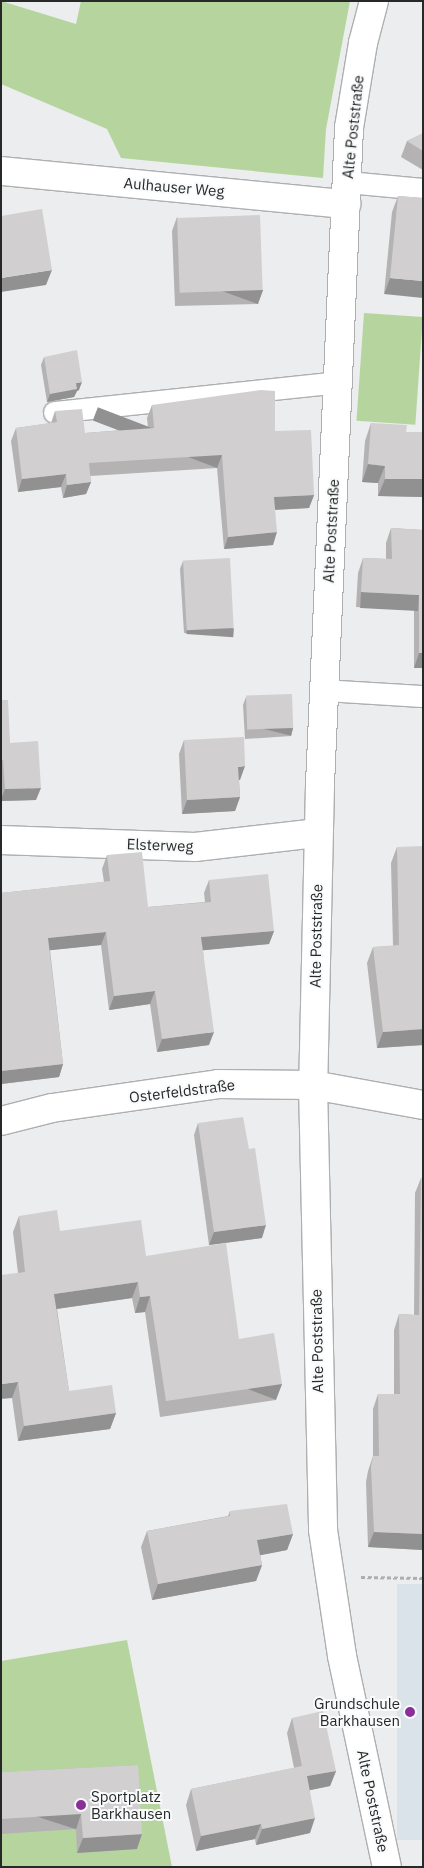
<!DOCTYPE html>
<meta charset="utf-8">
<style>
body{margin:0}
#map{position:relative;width:424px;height:1868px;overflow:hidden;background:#ebedee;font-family:"IBM Plex Sans",sans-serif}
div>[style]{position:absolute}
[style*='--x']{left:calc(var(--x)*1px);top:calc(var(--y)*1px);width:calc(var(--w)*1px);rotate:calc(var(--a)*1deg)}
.built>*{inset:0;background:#dbe3ea;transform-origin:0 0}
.green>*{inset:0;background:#b6d59e;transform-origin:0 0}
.path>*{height:3px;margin-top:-1.5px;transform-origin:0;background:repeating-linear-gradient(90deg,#adafaf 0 4px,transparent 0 6.5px)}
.roads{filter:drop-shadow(1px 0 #aeafb1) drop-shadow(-1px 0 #aeafb1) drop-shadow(0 1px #aeafb1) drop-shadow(0 -1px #aeafb1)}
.service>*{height:21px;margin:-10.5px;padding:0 10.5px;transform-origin:10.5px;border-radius:10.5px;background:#fff}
.minor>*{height:28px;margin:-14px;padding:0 14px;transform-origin:14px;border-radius:14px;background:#fff}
.wall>*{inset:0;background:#b4b2b3}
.shaded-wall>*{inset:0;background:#929192;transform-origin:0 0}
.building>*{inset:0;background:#d1cfd0;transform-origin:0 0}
.dots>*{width:14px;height:14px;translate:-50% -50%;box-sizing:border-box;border:2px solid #f8fafb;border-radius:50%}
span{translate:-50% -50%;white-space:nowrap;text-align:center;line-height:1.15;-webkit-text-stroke:4px #f8fafb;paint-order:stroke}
.street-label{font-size:15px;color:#272828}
.poi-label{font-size:15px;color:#272828}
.right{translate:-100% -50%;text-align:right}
.left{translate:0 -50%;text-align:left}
.frame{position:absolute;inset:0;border:2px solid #272828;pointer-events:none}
</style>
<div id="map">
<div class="built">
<div style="left:397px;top:1584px;width:26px;height:256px"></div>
</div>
<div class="green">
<div style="clip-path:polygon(1px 1px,76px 24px,81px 1px,350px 1px,326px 129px,323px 178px,121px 158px,107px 129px,1px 84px)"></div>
<div style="left:364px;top:313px;width:59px;height:108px;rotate:4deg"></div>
<div style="clip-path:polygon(127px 1640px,172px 1867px,1px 1867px,1px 1661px)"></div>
</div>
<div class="path">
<div style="--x:361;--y:1577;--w:62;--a:0.9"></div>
</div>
<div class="roads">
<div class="service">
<div style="--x:347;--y:182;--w:76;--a:5.3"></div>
<div style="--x:54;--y:412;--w:286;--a:-6"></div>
<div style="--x:324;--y:690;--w:99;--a:3.5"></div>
</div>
<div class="minor">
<div style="--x:374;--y:1;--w:43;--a:104.7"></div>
<div style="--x:363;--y:43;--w:86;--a:99.4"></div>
<div style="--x:349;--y:128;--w:658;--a:92.53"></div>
<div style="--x:320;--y:785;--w:300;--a:91.3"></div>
<div style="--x:313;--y:1085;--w:445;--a:88.7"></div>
<div style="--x:323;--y:1530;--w:127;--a:81.4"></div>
<div style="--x:342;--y:1656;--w:216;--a:78"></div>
<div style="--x:1;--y:171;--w:347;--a:5.5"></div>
<div style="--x:1;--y:840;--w:194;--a:2.1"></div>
<div style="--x:195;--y:847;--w:124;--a:-6.5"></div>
<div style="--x:1;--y:1121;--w:53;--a:-14.3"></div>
<div style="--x:52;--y:1108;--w:168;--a:-8.2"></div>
<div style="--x:218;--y:1084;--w:95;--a:0.6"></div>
<div style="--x:313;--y:1085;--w:112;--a:10.3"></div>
</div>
</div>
<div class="wall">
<div style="clip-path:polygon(423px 130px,423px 170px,401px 157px,407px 141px,422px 134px)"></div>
<div style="clip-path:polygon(398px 196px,423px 198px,384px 294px,392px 212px)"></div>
<div style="clip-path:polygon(177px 217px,263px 290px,258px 304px,175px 306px,172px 231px)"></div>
<div style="clip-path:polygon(44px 357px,79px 390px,77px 391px,74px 397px,47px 402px,41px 365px)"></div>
<div style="clip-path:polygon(152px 405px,275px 431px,314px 495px,309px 508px,275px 510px,273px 545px,224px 549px,217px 468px,90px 476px,91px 482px,86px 494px,63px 498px,61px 487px,18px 492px,11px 441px,16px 428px,51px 423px,55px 411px,85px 433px,148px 428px,147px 418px)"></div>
<div style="clip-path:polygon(371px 423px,406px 432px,423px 432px,423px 497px,378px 496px,378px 483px,362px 482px,365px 441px)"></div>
<div style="clip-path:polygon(391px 528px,423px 530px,423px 668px,414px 668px,414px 610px,356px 607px,358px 573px,363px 558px,386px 559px,386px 543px)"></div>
<div style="clip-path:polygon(183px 561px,231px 636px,184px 633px,180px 569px)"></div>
<div style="clip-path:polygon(246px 697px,293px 728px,291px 736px,245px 739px,243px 705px)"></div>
<div style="clip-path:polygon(1px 700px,10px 743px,36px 800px,1px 801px)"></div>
<div style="clip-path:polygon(184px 740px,240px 780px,239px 780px,240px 797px,235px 811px,182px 814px,179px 754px)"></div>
<div style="clip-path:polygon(397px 847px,423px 1045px,377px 1048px,367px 963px,373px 947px,393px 946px,391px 863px)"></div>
<div style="clip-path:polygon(107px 855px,148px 907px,205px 902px,204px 893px,209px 880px,274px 931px,269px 944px,203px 950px,209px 1045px,157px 1052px,150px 1004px,109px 1010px,101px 945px,50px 950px,63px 1064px,59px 1077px,1px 1084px,1px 893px,104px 882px,102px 869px)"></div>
<div style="clip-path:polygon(198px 1123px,262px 1238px,209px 1245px,194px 1135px)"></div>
<div style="clip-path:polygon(421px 1178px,423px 1178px,423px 1550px,368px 1547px,366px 1482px,368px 1471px,373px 1456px,373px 1409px,378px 1394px,394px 1394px,394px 1330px,399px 1314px,414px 1315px,415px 1193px)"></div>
<div style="clip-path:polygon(19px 1216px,60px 1231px,146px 1256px,239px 1339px,282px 1384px,276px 1400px,160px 1417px,145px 1312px,135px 1313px,132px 1298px,57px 1309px,69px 1391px,116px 1413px,110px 1429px,18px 1441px,12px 1398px,18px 1273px,13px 1232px)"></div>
<div style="clip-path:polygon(230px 1511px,293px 1534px,287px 1550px,260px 1555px,262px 1565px,256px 1581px,152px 1600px,141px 1547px,147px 1531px,228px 1516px)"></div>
<div style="clip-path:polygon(292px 1718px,336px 1771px,330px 1786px,310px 1790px,310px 1833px,256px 1845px,255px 1839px,196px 1851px,186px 1805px,191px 1789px,294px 1768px,287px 1733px)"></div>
<div style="clip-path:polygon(138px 1765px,137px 1849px,77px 1853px,76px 1829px,1px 1834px,1px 1772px)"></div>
</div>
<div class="shaded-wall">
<div style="clip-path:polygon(52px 270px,46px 285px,1px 292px,1px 278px)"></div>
<div style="clip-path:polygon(390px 278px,423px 281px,423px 298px,384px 294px)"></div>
<div style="left:263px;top:290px;width:15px;height:83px;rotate:110deg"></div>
<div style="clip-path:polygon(82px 382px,79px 390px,77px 391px,74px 397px,47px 402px,50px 394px,76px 383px)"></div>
<div style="left:222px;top:455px;width:14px;height:133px;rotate:111deg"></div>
<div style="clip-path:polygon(368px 464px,385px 466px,378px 483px,362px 482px)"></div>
<div style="clip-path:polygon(66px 474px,61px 487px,18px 492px,22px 479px)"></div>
<div style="clip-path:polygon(385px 479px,423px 479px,423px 497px,378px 496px)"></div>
<div style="clip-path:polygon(91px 482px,86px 494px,63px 498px,67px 485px)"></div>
<div style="clip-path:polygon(314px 495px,309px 508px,269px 510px,274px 497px)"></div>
<div style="clip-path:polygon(277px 532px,273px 545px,224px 549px,228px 537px)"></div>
<div style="left:361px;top:592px;width:58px;height:16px;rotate:3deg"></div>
<div style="left:187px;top:625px;width:47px;height:9px;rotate:4deg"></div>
<div style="clip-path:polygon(419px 653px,423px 653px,423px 668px,414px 668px)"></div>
<div style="left:293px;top:728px;width:8px;height:45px;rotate:104deg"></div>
<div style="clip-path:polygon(245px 766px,240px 780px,233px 781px,238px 767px)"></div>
<div style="clip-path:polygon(41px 788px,36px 800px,1px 801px,1px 799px,5px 789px)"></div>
<div style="clip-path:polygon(240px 797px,235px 811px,182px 814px,187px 800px)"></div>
<div style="clip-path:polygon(274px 931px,269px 944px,196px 951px,201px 937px)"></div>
<div style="clip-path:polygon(106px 932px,101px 945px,43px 951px,48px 938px)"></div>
<div style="clip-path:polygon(155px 991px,150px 1004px,109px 1010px,114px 996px)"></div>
<div style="clip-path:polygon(423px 1029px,423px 1045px,377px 1048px,383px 1032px)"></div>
<div style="clip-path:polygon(214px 1032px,209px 1045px,157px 1052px,162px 1039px)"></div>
<div style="clip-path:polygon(63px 1064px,59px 1077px,1px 1084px,1px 1071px)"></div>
<div style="clip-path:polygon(266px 1225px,262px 1238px,209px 1245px,214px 1232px)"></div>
<div style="clip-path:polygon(138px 1282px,132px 1298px,49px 1310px,54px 1294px)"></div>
<div style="clip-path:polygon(150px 1296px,145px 1312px,135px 1313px,140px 1297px)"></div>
<div style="clip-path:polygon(18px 1382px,12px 1398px,1px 1399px,1px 1384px)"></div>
<div style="left:282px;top:1384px;width:17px;height:117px;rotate:111deg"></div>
<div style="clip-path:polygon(116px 1413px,110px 1429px,18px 1441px,24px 1426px)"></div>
<div style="clip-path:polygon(374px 1532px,423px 1534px,423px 1550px,368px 1547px)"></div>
<div style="clip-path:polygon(293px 1534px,287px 1550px,251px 1557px,257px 1540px)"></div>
<div style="clip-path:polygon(262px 1565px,256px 1581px,152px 1600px,158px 1584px)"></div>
<div style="clip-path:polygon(336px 1771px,330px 1786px,301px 1792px,307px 1776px)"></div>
<div style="left:81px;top:1814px;width:16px;height:80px;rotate:108deg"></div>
<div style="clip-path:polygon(315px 1818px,310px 1833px,256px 1845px,262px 1829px)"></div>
<div style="clip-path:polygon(261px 1824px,255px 1839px,196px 1851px,201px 1836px)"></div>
<div style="clip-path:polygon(142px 1834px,137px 1849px,77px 1853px,83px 1838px)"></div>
</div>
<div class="building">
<div style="clip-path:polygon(423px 133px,423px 151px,407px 141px)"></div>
<div style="clip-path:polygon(398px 196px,423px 198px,423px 281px,390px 278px)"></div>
<div style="clip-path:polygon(42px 209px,52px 270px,1px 278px,1px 216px)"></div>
<div style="left:260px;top:215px;width:75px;height:83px;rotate:88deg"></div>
<div style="clip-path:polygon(77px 350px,82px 382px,76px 383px,77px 389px,50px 394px,44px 357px)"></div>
<div style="clip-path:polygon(261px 390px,275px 391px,275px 431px,311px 430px,314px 495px,274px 497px,277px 532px,228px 537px,222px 455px,89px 463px,91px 482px,67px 485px,66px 474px,22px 479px,16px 428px,57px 422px,55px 411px,82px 409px,85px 433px,154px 428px,152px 405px)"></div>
<div style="clip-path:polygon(371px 423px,407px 425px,406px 432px,423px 432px,423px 479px,385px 479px,385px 466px,368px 464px)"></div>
<div style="clip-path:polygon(391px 528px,423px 530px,423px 653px,419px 653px,419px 595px,361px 592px,363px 558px,392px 559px)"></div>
<div style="left:230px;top:558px;width:70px;height:47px;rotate:87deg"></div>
<div style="left:292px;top:694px;width:34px;height:46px;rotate:88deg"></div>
<div style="clip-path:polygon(1px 700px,8px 700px,10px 743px,38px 741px,41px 788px,5px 789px,3px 760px,1px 760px)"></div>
<div style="clip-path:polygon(244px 737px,245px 766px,238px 767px,240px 797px,187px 800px,184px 740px)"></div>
<div style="clip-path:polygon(423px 846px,423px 1029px,383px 1032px,373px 947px,399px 945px,397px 847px)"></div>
<div style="clip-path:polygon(142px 852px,148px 907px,211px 902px,209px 880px,268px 874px,274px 931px,201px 937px,214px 1032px,162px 1039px,155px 991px,114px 996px,106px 932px,48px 938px,63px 1064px,1px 1071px,1px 893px,110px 881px,107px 855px)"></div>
<div style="clip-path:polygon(243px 1117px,249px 1149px,255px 1148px,266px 1225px,214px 1232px,198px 1123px)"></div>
<div style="clip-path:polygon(421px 1178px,423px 1178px,423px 1534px,374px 1532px,371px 1467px,373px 1456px,379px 1456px,378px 1394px,400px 1394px,399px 1314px,419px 1315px)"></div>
<div style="clip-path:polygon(57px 1210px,60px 1231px,141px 1220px,146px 1256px,226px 1243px,239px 1339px,274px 1333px,282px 1384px,166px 1401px,150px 1296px,140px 1297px,138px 1282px,54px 1294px,69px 1391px,112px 1385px,116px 1413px,24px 1426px,18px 1382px,1px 1384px,1px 1275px,25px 1272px,19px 1216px)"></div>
<div style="clip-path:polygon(287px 1504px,293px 1534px,257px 1540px,262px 1565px,158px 1584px,147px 1531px,230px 1516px,230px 1511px)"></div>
<div style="clip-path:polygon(323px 1711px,336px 1771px,307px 1776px,315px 1818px,262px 1829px,261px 1824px,201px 1836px,191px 1789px,302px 1766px,292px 1718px)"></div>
<div style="clip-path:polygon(138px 1765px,142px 1834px,83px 1838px,81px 1814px,1px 1819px,1px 1772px)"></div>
</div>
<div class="dots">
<div style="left:410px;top:1712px;background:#8a2e99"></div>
<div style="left:81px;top:1805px;background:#8a2e99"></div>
</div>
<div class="street-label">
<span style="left:353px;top:127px;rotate:-84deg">Alte Poststraße</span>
<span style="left:174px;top:187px;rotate:5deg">Aulhauser Weg</span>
<span style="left:331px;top:531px;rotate:-87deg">Alte Poststraße</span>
<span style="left:160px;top:845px;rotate:2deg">Elsterweg</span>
<span style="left:316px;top:936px;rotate:-89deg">Alte Poststraße</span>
<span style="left:182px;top:1091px;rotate:-7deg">Osterfeldstraße</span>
<span style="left:317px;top:1341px;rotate:-91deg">Alte Poststraße</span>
<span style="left:373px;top:1801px;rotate:78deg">Alte Poststraße</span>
</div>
<div class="poi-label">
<span class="right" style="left:400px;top:1712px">Grundschule<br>Barkhausen</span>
<span class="left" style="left:91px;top:1805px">Sportplatz<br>Barkhausen</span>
</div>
<div class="frame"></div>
</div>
